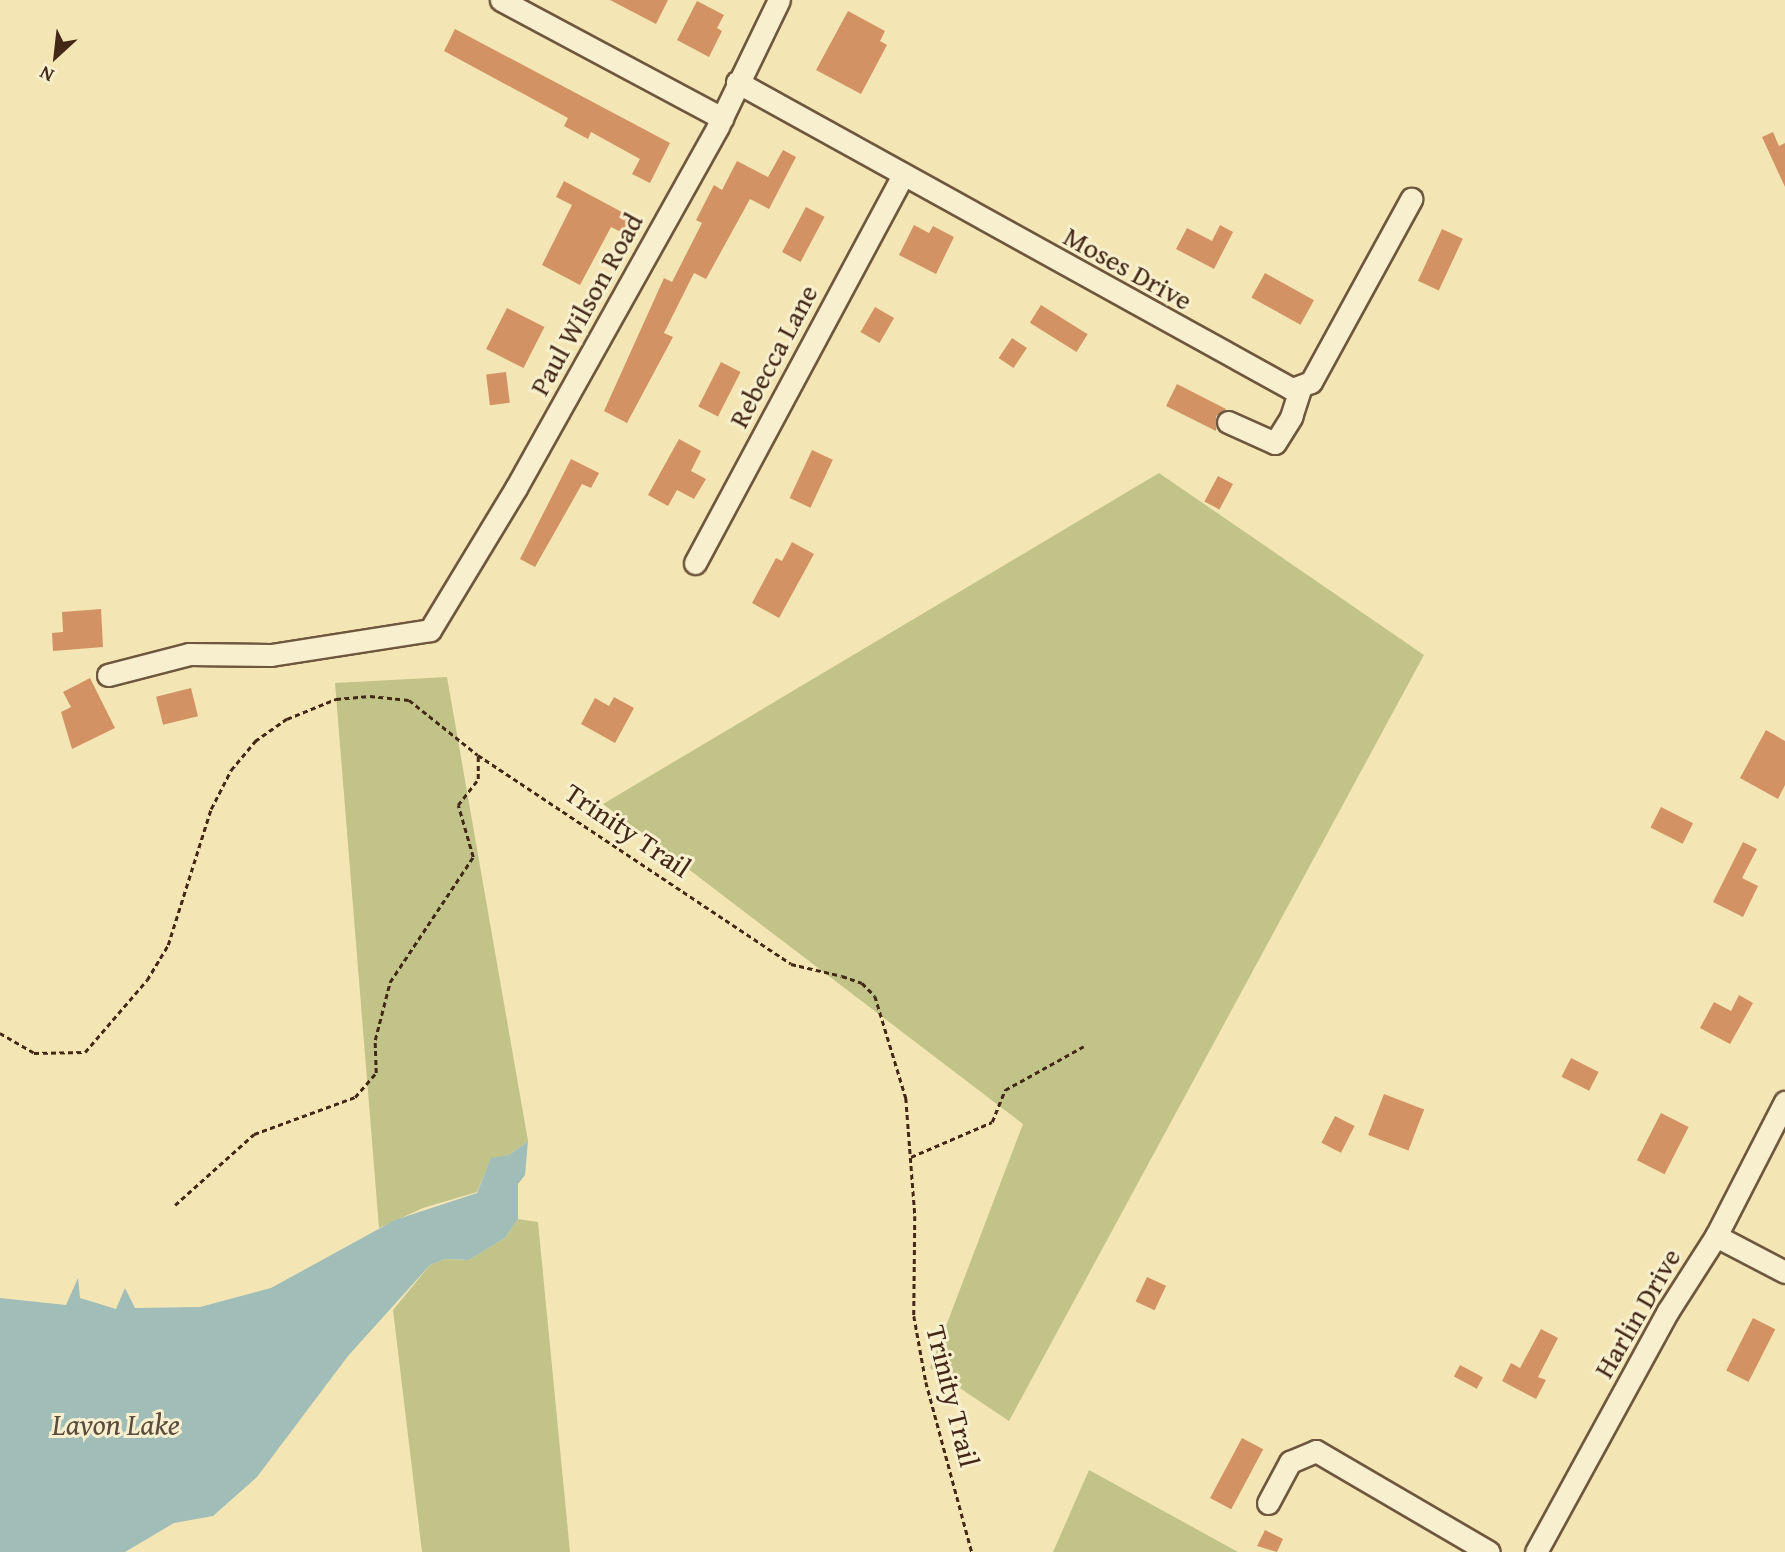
<!DOCTYPE html>
<style>
body{margin:0}
#map{position:relative;width:1785px;height:1552px;overflow:hidden;background:#f4e6b4;font-family:"Gentium Book Plus",serif}
div>[style]{position:absolute}
[style*='--x']{left:calc(var(--x)*1px);top:calc(var(--y)*1px);width:calc(var(--w)*1px);rotate:calc(var(--a)*1deg)}
.green>*{inset:0;background:#c1c389}
.water>*{inset:0;background:#a1bdb8}
.building>*{inset:0;background:#d39263;transform-origin:0 0}
.path>*{height:2.5px;margin-top:-1.25px;transform-origin:0;background:repeating-linear-gradient(90deg,#432717 0 5px,transparent 0 8.5px)}
.roads{filter:drop-shadow(2px 0 #6f573e) drop-shadow(-2px 0 #6f573e) drop-shadow(0 2px #6f573e) drop-shadow(0 -2px #6f573e)}
.minor>*{height:21px;margin:-10.5px;padding:0 10.5px;transform-origin:10.5px;border-radius:10.5px;background:#f8efce}
span{translate:-50% -50%;white-space:nowrap;text-align:center;line-height:1.15;-webkit-text-stroke:6px #f8efce;paint-order:stroke}
.street-label{font-size:28px;color:#432717}
.water-label{font-size:30px;color:#5a4c3f;font-style:italic}
.north{position:absolute;left:21px;top:21px;width:70px;height:70px;-webkit-text-stroke:5px #f8efce;paint-order:stroke;rotate:207deg;font-size:19px;font-weight:700;line-height:28px;text-align:center;color:#432717}
.north::after{content:'';display:block;margin:auto;width:24px;height:32px;background:#432717;clip-path:polygon(50% 0,100% 100%,50% 72%,0 100%)}
</style>
<div id="map">
<div class="green">
<div style="clip-path:polygon(1159px 473px,1424px 655px,1009px 1421px,930px 1368px,1023px 1124px,603px 804px)"></div>
<div style="clip-path:polygon(447px 677px,528px 1141px,509px 1155px,491px 1159px,477px 1192px,423px 1208px,379px 1228px,335px 683px)"></div>
<div style="clip-path:polygon(518px 1219px,538px 1222px,570px 1552px,422px 1552px,393px 1310px,430px 1265px,445px 1259px,469px 1260px,505px 1238px)"></div>
<div style="clip-path:polygon(1089px 1470px,1238px 1552px,1053px 1552px)"></div>
</div>
<div class="water">
<div style="clip-path:polygon(528px 1141px,525px 1175px,518px 1184px,518px 1219px,505px 1238px,469px 1260px,445px 1259px,430px 1265px,348px 1356px,257px 1477px,213px 1516px,174px 1523px,125px 1552px,0 1552px,0 1298px,66px 1305px,78px 1278px,80px 1298px,116px 1309px,125px 1288px,135px 1308px,200px 1307px,271px 1288px,395px 1220px,477px 1193px,491px 1158px,509px 1155px)"></div>
</div>
<div class="building">
<div style="clip-path:polygon(610px 0,668px 0,656px 24px)"></div>
<div style="clip-path:polygon(697px 1px,724px 15px,717px 28px,722px 31px,709px 57px,677px 40px)"></div>
<div style="clip-path:polygon(848px 11px,885px 31px,880px 41px,887px 45px,861px 94px,816px 70px)"></div>
<div style="clip-path:polygon(455px 29px,670px 143px,650px 183px,632px 174px,640px 159px,591px 132px,588px 139px,564px 126px,568px 118px,444px 51px)"></div>
<div style="clip-path:polygon(1773px 132px,1779px 146px,1785px 143px,1785px 187px,1762px 137px)"></div>
<div style="clip-path:polygon(783px 150px,796px 157px,769px 209px,750px 199px,706px 279px,694px 273px,664px 333px,673px 337px,627px 423px,604px 411px,664px 278px,672px 282px,702px 223px,696px 220px,714px 185px,722px 190px,737px 161px,768px 177px)"></div>
<div style="clip-path:polygon(564px 181px,633px 218px,625px 234px,611px 227px,580px 285px,542px 265px,572px 205px,556px 197px)"></div>
<div style="left:806px;top:207px;width:21px;height:51px;rotate:28deg"></div>
<div style="clip-path:polygon(914px 225px,929px 233px,933px 226px,954px 237px,936px 274px,899px 255px)"></div>
<div style="clip-path:polygon(1220px 225px,1233px 232px,1214px 269px,1176px 249px,1187px 228px,1212px 241px)"></div>
<div style="left:1442px;top:229px;width:23px;height:57px;rotate:25deg"></div>
<div style="left:1265px;top:273px;width:56px;height:28px;rotate:29deg"></div>
<div style="left:1041px;top:305px;width:55px;height:21px;rotate:32deg"></div>
<div style="left:875px;top:307px;width:22px;height:29px;rotate:30deg"></div>
<div style="left:507px;top:308px;width:42px;height:46px;rotate:27deg"></div>
<div style="left:1012px;top:338px;width:18px;height:24px;rotate:34deg"></div>
<div style="left:721px;top:362px;width:22px;height:50px;rotate:27deg"></div>
<div style="left:506px;top:372px;width:31px;height:20px;rotate:83deg"></div>
<div style="clip-path:polygon(1177px 384px,1226px 409px,1216px 416px,1216px 431px,1166px 406px)"></div>
<div style="clip-path:polygon(679px 439px,701px 451px,691px 471px,706px 479px,694px 499px,677px 490px,668px 506px,648px 495px)"></div>
<div style="left:812px;top:450px;width:23px;height:53px;rotate:25deg"></div>
<div style="clip-path:polygon(571px 459px,599px 473px,591px 488px,582px 484px,535px 567px,520px 559px)"></div>
<div style="left:1218px;top:476px;width:17px;height:29px;rotate:28deg"></div>
<div style="clip-path:polygon(792px 542px,814px 554px,779px 618px,752px 603px,776px 558px,782px 561px)"></div>
<div style="clip-path:polygon(101px 609px,103px 647px,53px 651px,52px 633px,63px 632px,62px 612px)"></div>
<div style="clip-path:polygon(90px 678px,115px 728px,72px 749px,61px 712px,71px 707px,63px 692px)"></div>
<div style="left:191px;top:688px;width:29px;height:36px;rotate:76deg"></div>
<div style="clip-path:polygon(614px 697px,634px 708px,615px 743px,581px 724px,595px 698px,609px 706px)"></div>
<div style="clip-path:polygon(1766px 730px,1785px 741px,1785px 785px,1778px 799px,1740px 778px)"></div>
<div style="left:1661px;top:807px;width:36px;height:23px;rotate:27deg"></div>
<div style="clip-path:polygon(1743px 842px,1757px 849px,1742px 878px,1758px 886px,1743px 917px,1713px 902px)"></div>
<div style="clip-path:polygon(1739px 995px,1753px 1003px,1730px 1044px,1700px 1028px,1714px 1002px,1731px 1011px)"></div>
<div style="left:1571px;top:1058px;width:31px;height:21px;rotate:27deg"></div>
<div style="left:1384px;top:1094px;width:43px;height:44px;rotate:21deg"></div>
<div style="left:1661px;top:1113px;width:31px;height:53px;rotate:27deg"></div>
<div style="left:1335px;top:1116px;width:22px;height:30px;rotate:27deg"></div>
<div style="left:1147px;top:1277px;width:21px;height:27px;rotate:25deg"></div>
<div style="left:1753px;top:1318px;width:25px;height:59px;rotate:27deg"></div>
<div style="clip-path:polygon(1541px 1329px,1558px 1338px,1538px 1377px,1546px 1380px,1536px 1399px,1502px 1381px,1511px 1363px,1520px 1368px)"></div>
<div style="left:1460px;top:1365px;width:26px;height:13px;rotate:28deg"></div>
<div style="left:1242px;top:1438px;width:24px;height:68px;rotate:28deg"></div>
<div style="clip-path:polygon(1265px 1530px,1283px 1539px,1277px 1552px,1257px 1546px)"></div>
</div>
<div class="path">
<div style="--x:0;--y:1033;--w:39;--a:30"></div>
<div style="--x:34;--y:1053;--w:51;--a:-1.1"></div>
<div style="--x:85;--y:1052;--w:95;--a:-49.3"></div>
<div style="--x:147;--y:980;--w:41;--a:-59"></div>
<div style="--x:168;--y:945;--w:143;--a:-72.5"></div>
<div style="--x:211;--y:809;--w:44;--a:-62.9"></div>
<div style="--x:231;--y:770;--w:38;--a:-50"></div>
<div style="--x:255;--y:741;--w:39;--a:-35"></div>
<div style="--x:287;--y:719;--w:53;--a:-22.2"></div>
<div style="--x:336;--y:699;--w:34;--a:-5"></div>
<div style="--x:370;--y:696;--w:39;--a:6"></div>
<div style="--x:409;--y:700;--w:88;--a:38.6"></div>
<div style="--x:478;--y:755;--w:376;--a:33.7"></div>
<div style="--x:791;--y:964;--w:52;--a:13.2"></div>
<div style="--x:842;--y:976;--w:21;--a:19"></div>
<div style="--x:862;--y:983;--w:18;--a:45"></div>
<div style="--x:875;--y:996;--w:107;--a:73.1"></div>
<div style="--x:906;--y:1098;--w:118;--a:85.6"></div>
<div style="--x:915;--y:1216;--w:100;--a:90.6"></div>
<div style="--x:914;--y:1316;--w:67;--a:79.7"></div>
<div style="--x:926;--y:1382;--w:176;--a:74.9"></div>
<div style="--x:911;--y:1157;--w:88;--a:-23.4"></div>
<div style="--x:992;--y:1122;--w:35;--a:-68"></div>
<div style="--x:1005;--y:1090;--w:90;--a:-29.1"></div>
<div style="--x:175;--y:1205;--w:106;--a:-41.9"></div>
<div style="--x:254;--y:1134;--w:108;--a:-20.1"></div>
<div style="--x:355;--y:1097;--w:32;--a:-49"></div>
<div style="--x:376;--y:1073;--w:33;--a:-92"></div>
<div style="--x:375;--y:1040;--w:60;--a:-75.5"></div>
<div style="--x:390;--y:982;--w:150;--a:-56.4"></div>
<div style="--x:473;--y:857;--w:54;--a:-106.1"></div>
<div style="--x:458;--y:805;--w:33;--a:-52"></div>
<div style="--x:478;--y:779;--w:24;--a:-90"></div>
</div>
<div class="roads">
<div class="minor">
<div style="--x:501;--y:0;--w:251;--a:28.1"></div>
<div style="--x:737;--y:82;--w:634;--a:28.95"></div>
<div style="--x:1292;--y:389;--w:20;--a:-20"></div>
<div style="--x:1311;--y:382;--w:209;--a:-61.3"></div>
<div style="--x:1228;--y:422;--w:51;--a:24.1"></div>
<div style="--x:1275;--y:443;--w:31;--a:-58"></div>
<div style="--x:1291;--y:417;--w:28;--a:-72"></div>
<div style="--x:695;--y:563;--w:438;--a:-61.8"></div>
<div style="--x:108;--y:675;--w:84;--a:-14.5"></div>
<div style="--x:189;--y:654;--w:82;--a:0.7"></div>
<div style="--x:271;--y:655;--w:161;--a:-8.9"></div>
<div style="--x:430;--y:630;--w:166;--a:-58.8"></div>
<div style="--x:516;--y:488;--w:415;--a:-60.8"></div>
<div style="--x:718;--y:126;--w:140;--a:-64.2"></div>
<div style="--x:1716;--y:1236;--w:78;--a:27.6"></div>
<div style="--x:1268;--y:1503;--w:47;--a:-61.8"></div>
<div style="--x:1290;--y:1462;--w:28;--a:-23"></div>
<div style="--x:1316;--y:1451;--w:200;--a:30.3"></div>
<div style="--x:1536;--y:1552;--w:275;--a:-61.3"></div>
<div style="--x:1668;--y:1311;--w:89;--a:-57.4"></div>
<div style="--x:1716;--y:1236;--w:151;--a:-62.8"></div>
</div>
</div>
<div class="street-label">
<span style="left:1128px;top:268px;rotate:29deg">Moses Drive</span>
<span style="left:586px;top:304px;rotate:-61deg">Paul Wilson Road</span>
<span style="left:773px;top:356px;rotate:-62deg">Rebecca Lane</span>
<span style="left:628px;top:830px;rotate:34deg">Trinity Trail</span>
<span style="left:1637px;top:1313px;rotate:-60deg">Harlin Drive</span>
<span style="left:953px;top:1396px;rotate:76deg">Trinity Trail</span>
</div>
<div class="water-label">
<span style="left:116px;top:1424px">Lavon Lake</span>
</div>
<div class="north">N</div>
</div>
